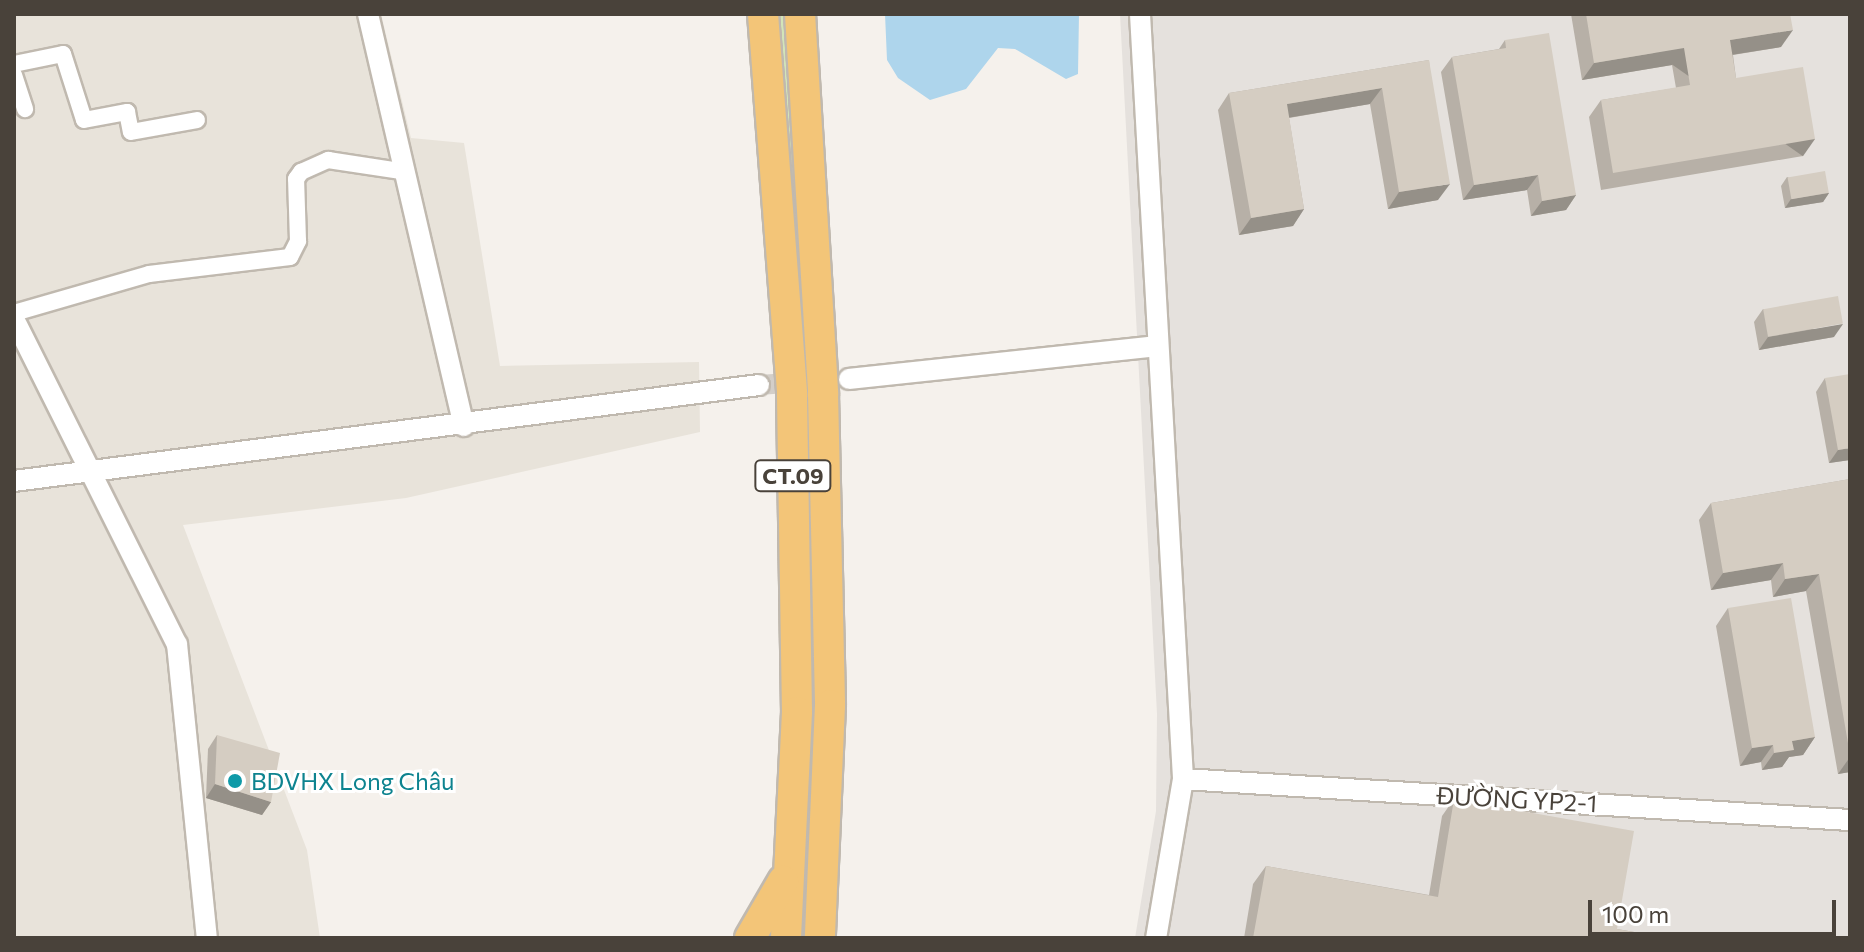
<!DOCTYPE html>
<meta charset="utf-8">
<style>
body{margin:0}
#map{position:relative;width:1864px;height:952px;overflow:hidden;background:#f5f1ec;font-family:Commissioner,sans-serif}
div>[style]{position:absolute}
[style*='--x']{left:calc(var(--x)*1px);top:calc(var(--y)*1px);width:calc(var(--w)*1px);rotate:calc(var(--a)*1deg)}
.residential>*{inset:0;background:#e8e3da}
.industrial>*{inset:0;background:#e5e1dd}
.green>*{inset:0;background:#d3e5b8}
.water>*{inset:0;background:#aed5ec}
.tertiary-tunnel>*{height:20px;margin-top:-10px;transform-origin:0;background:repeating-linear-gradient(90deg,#d3cec8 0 20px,transparent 0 30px)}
.roads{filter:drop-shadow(2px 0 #c0b9af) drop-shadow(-2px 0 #c0b9af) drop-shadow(0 2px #c0b9af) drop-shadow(0 -2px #c0b9af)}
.minor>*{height:16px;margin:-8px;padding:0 8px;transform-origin:8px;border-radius:8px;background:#fff}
.tertiary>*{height:20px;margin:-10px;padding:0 10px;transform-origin:10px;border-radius:10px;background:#fff}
.motorway>*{height:30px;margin:-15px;padding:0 15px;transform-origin:15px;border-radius:15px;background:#f3c578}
.wall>*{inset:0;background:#b7b0a7}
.shaded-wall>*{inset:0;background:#959088;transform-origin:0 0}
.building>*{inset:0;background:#d5cdc2;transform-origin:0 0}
.dots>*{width:22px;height:22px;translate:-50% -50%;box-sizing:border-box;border:4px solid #fff;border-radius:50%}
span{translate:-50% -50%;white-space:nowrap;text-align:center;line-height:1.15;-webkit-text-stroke:6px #fff;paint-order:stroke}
.shield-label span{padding:2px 6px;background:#fff;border:2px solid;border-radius:6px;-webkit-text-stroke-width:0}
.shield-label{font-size:22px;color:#49423a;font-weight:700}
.culture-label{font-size:24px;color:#0d838f}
.left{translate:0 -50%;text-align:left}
.street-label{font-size:24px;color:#49423a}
.frame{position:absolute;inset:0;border:16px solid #49423a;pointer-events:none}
.scale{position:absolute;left:1588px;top:900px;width:248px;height:36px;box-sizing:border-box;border:4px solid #49423a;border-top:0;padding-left:10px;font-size:24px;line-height:28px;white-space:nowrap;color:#49423a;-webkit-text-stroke:6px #fff;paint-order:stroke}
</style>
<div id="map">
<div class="residential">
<div style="clip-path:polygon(14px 14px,381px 14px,411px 138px,464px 143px,500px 366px,699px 362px,700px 432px,406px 498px,183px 525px,307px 850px,320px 938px,14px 938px)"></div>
</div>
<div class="industrial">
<div style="clip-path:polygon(1120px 14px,1850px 14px,1850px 938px,1135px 938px,1156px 811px,1157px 714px)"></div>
</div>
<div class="green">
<div style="clip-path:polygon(776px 14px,787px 14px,805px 230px,820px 634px,811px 938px,799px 938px,801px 320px)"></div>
</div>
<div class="water">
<div style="clip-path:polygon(885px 14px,1079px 14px,1078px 74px,1066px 79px,1015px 49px,998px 48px,966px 89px,930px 100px,898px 78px,887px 60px)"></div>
</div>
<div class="tertiary-tunnel">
<div style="--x:759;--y:385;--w:90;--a:-3.8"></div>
</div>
<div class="roads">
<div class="minor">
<div style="--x:14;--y:64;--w:50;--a:-11.5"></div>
<div style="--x:63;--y:54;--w:69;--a:72.3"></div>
<div style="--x:84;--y:120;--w:44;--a:-10.5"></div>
<div style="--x:127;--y:112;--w:20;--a:79"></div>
<div style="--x:131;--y:132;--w:67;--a:-10.3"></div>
<div style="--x:14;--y:75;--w:36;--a:72"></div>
<div style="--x:14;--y:313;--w:141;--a:-16.1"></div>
<div style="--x:149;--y:274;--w:142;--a:-6.9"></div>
<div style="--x:290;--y:257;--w:18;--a:-63"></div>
<div style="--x:298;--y:241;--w:62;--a:-91.8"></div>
<div style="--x:296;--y:179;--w:9;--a:-54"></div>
<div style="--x:301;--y:172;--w:30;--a:-24"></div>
<div style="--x:328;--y:160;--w:74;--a:8.6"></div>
</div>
<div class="tertiary">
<div style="--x:368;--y:14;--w:423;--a:76.9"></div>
<div style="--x:1140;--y:14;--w:766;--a:86.78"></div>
<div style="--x:1183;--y:779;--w:161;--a:99.6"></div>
<div style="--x:14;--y:319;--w:364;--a:63.4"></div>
<div style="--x:177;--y:644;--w:296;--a:84.2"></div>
<div style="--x:849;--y:379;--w:310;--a:-6.1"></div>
<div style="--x:14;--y:481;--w:751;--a:-7.34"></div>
<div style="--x:1183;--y:779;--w:668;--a:3.52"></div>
</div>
<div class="motorway">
<div style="--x:763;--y:14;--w:382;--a:85.6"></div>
<div style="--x:792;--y:395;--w:317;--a:89.1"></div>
<div style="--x:797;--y:712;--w:226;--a:92.8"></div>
<div style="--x:800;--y:14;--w:381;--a:86.5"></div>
<div style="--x:823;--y:394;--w:311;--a:88.7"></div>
<div style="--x:830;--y:705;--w:233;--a:92.5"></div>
<div style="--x:750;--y:938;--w:66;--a:-59.9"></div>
</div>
</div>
<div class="wall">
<div style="clip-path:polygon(1571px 14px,1790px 14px,1781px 47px,1733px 55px,1736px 78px,1803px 156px,1601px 190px,1589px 117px,1601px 100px,1676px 88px,1672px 65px,1582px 80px)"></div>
<div style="clip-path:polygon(1505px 40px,1576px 195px,1566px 210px,1531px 216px,1527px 190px,1463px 200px,1441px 72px,1452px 57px,1499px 49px)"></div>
<div style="clip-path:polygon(1429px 60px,1438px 200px,1388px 209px,1370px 104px,1289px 118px,1304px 209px,1293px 226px,1239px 235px,1218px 110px,1229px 93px)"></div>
<div style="clip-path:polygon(1787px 177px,1829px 193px,1823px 202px,1785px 208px,1781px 186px)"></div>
<div style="clip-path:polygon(1763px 309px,1834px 337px,1759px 350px,1754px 322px)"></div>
<div style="clip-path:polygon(1825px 378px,1850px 460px,1829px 463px,1816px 392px)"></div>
<div style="clip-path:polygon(1850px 479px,1850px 772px,1838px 774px,1806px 591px,1773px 597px,1771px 580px,1711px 590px,1699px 520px,1711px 503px)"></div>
<div style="clip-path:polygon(1728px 608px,1815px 737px,1803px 755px,1789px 757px,1782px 767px,1762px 770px,1761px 762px,1740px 766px,1716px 626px)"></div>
<div style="clip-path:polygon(217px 735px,271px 802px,262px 815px,206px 798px,208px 749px)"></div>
<div style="clip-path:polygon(1454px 799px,1617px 929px,1669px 938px,1244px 938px,1253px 884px,1266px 866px,1429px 895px,1442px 816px)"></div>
</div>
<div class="shaded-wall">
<div style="clip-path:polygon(1793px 30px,1781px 47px,1718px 57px,1730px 40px)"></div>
<div style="clip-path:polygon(1684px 48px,1672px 65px,1582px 80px,1594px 63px)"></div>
<div style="clip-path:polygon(1382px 88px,1370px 104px,1275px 120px,1287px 104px)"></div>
<div style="left:1815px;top:139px;width:21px;height:205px;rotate:125deg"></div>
<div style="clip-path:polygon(1538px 175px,1527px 190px,1463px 200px,1474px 185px)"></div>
<div style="clip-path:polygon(1450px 184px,1438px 200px,1388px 209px,1399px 192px)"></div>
<div style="clip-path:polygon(1829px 193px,1823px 202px,1785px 208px,1791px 199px)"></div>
<div style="clip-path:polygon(1576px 195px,1566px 210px,1531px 216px,1542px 201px)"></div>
<div style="clip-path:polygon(1304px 209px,1293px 226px,1239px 235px,1251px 218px)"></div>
<div style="clip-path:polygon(1843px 324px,1834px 337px,1759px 350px,1768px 337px)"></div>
<div style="clip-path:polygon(1850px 448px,1850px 460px,1829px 463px,1838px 450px)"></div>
<div style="clip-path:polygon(1783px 563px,1771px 580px,1711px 590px,1723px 573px)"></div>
<div style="clip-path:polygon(1819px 574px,1806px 591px,1773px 597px,1785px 579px)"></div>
<div style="clip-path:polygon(1815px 737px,1803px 755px,1789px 757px,1782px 767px,1762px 770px,1774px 753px,1792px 741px)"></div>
<div style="clip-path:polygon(1773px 745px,1761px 762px,1740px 766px,1752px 748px)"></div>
<div style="clip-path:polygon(1850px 757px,1850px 772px,1838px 774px)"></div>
<div style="clip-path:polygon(215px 784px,271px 802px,262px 815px,206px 798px)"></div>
</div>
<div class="building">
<div style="clip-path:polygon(1586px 14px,1790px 14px,1793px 30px,1730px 40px,1736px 78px,1803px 67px,1815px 139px,1613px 173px,1601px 100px,1690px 85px,1684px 48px,1594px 63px)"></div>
<div style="clip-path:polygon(1549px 33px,1576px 195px,1542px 201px,1538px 175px,1474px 185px,1452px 57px,1506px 48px,1505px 40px)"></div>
<div style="clip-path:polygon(1429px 60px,1450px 184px,1399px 192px,1382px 88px,1287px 104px,1304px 209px,1251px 218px,1229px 93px)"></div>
<div style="left:1825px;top:171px;width:22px;height:38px;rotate:80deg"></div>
<div style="left:1838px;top:296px;width:28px;height:76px;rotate:80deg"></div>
<div style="clip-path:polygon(1850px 374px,1850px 448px,1838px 450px,1825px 378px)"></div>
<div style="clip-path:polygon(1850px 479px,1850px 551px,1848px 551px,1850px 565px,1850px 755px,1819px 574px,1785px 579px,1783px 563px,1723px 573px,1711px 503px)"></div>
<div style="clip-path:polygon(1791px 598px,1815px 737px,1792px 741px,1794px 750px,1774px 753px,1773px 745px,1752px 748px,1728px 608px)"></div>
<div style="clip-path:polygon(217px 735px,280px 753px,271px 802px,215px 784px)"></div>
<div style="clip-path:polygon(1454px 799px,1634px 831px,1617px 929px,1669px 938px,1253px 938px,1266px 866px,1438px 897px)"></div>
</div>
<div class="dots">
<div style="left:235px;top:781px;background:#0f9aa8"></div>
</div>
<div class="shield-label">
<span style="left:793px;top:476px">CT.09</span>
</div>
<div class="culture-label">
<span class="left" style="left:251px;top:781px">BDVHX Long Châu</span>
</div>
<div class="street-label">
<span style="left:1517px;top:799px;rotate:3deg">ĐƯỜNG YP2-1</span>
</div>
<div class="frame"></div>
<div class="scale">100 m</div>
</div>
